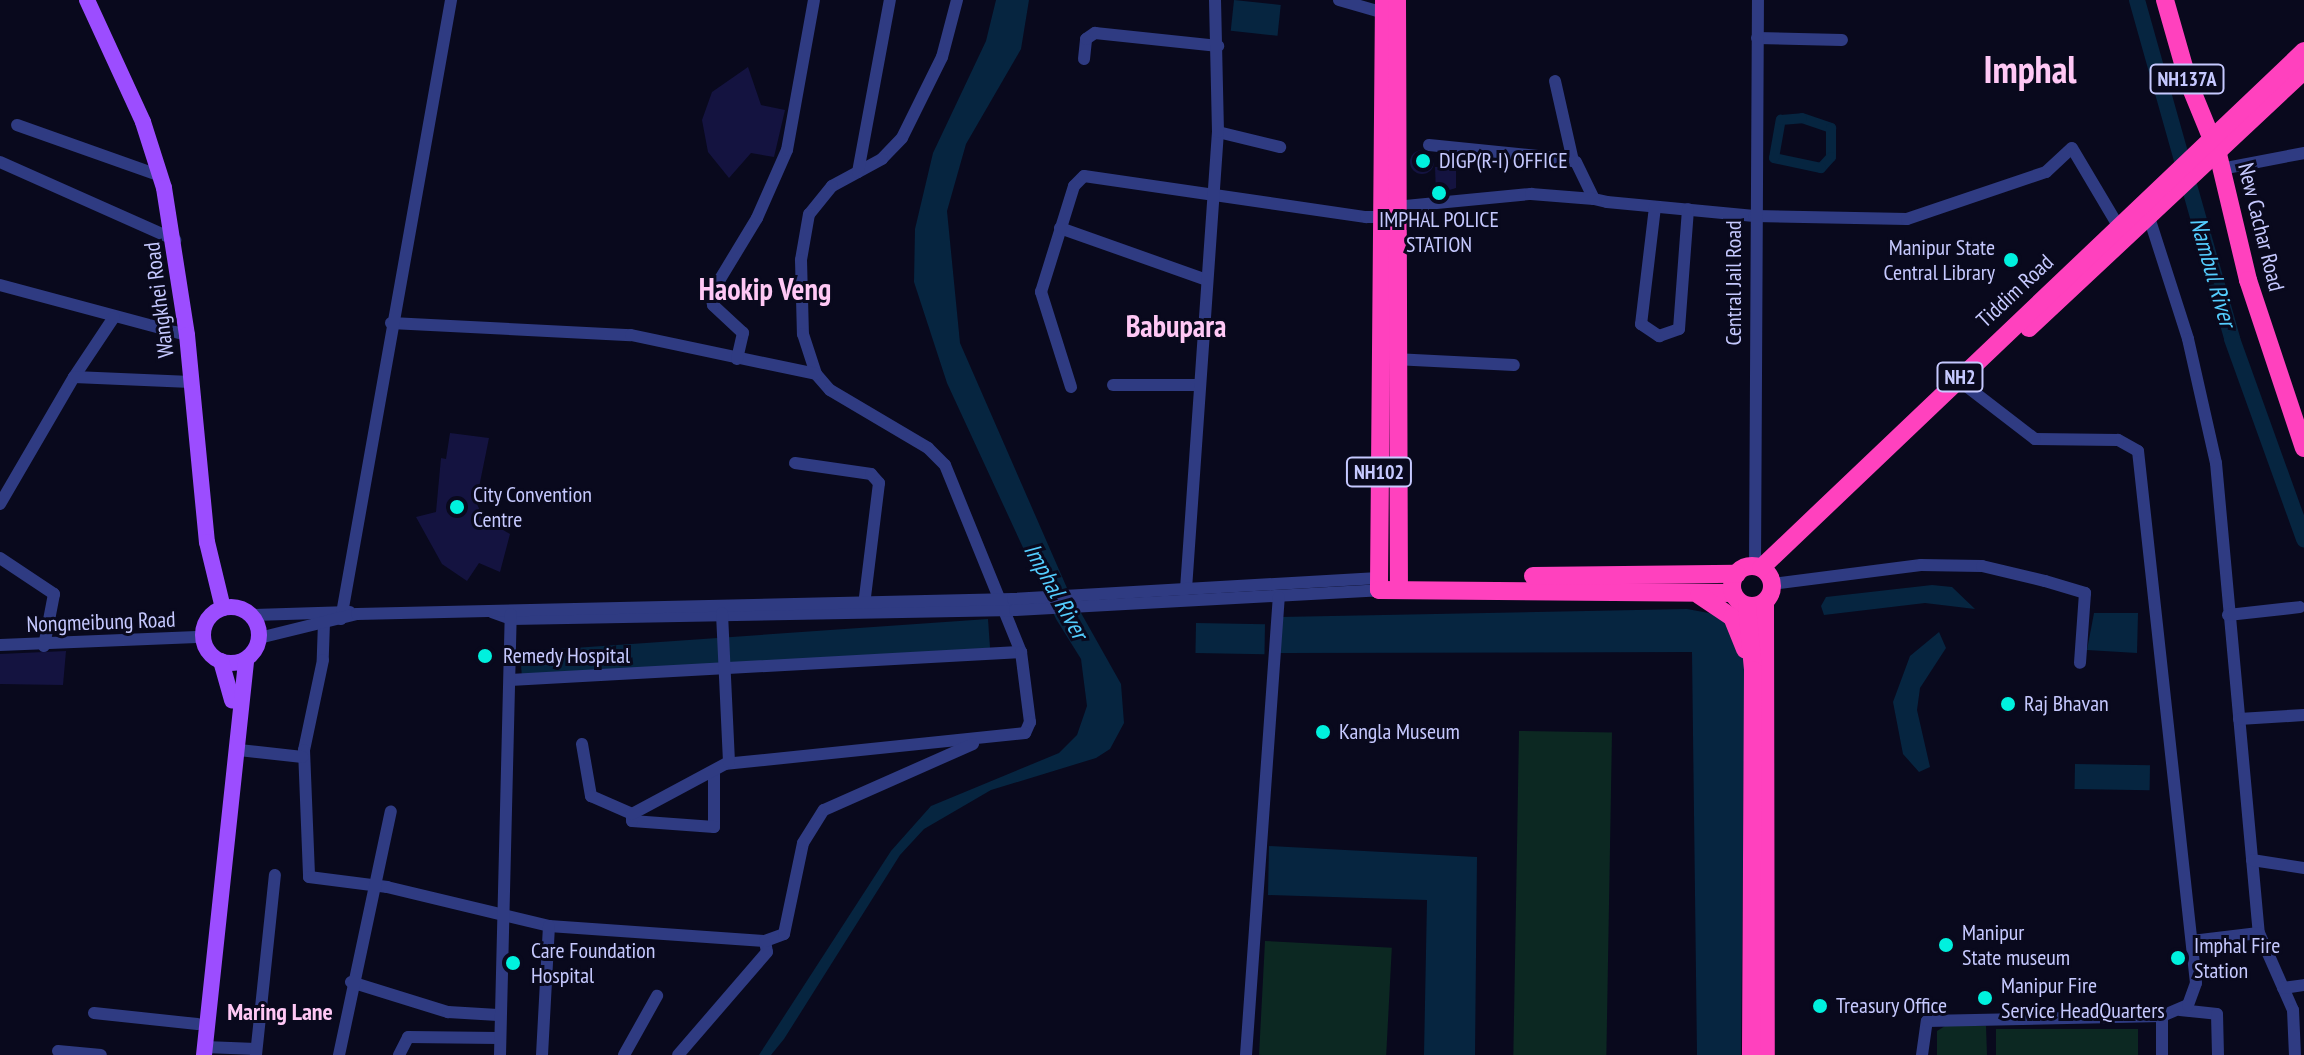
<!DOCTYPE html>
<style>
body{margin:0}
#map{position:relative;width:2304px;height:1055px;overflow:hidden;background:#09091d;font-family:"PT Sans Narrow",sans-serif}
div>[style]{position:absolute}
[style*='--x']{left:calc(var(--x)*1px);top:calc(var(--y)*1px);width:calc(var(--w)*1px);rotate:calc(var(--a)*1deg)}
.green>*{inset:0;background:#0c2822;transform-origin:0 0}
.water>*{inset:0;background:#062540;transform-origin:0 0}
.canal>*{height:10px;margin:-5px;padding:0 5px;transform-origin:5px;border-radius:5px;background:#062540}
.river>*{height:16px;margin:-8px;padding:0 8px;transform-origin:8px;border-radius:8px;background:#062540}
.building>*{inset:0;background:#141340}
.round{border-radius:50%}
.minor>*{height:12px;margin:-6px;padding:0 6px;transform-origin:6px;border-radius:6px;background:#2f3b82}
.major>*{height:16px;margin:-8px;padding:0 8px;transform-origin:8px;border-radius:8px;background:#9c4dff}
.major>.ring{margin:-8px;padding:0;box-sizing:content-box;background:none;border:16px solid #9c4dff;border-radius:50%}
.highway>*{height:18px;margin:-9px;padding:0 9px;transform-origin:9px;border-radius:9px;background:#ff41be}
.highway>.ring{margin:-9px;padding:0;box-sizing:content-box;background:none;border:18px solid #ff41be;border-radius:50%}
.dots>*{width:22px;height:22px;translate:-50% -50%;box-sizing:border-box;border:4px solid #09091d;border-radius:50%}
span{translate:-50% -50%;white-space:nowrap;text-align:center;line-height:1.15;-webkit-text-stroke:6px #09091d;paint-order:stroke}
.shield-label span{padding:2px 6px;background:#09091d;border:2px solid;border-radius:6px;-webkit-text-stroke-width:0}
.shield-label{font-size:20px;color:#c6c9ff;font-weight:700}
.poi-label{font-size:22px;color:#c6c9ff}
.left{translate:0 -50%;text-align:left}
.right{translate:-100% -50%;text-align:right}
.street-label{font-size:22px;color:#c6c9ff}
.water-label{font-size:24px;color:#54ceff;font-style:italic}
.neighbourhood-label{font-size:24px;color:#ffc8f5;font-weight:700}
.district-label{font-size:30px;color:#ffc8f5;font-weight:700}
.town-label{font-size:38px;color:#ffc8f5;font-weight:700}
</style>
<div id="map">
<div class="green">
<div style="left:1519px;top:731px;width:93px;height:324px;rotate:1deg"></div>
<div style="left:1265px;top:941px;width:127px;height:114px;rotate:3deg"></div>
<div style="clip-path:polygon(1945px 1026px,1986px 1026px,1987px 1055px,1937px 1055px,1937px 1031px)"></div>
<div style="left:1996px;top:1029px;width:142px;height:26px"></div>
</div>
<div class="water">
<div style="clip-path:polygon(996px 0,1029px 0,1021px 49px,966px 144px,947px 211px,960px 343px,1067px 588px,1121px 684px,1124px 723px,1110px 749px,1096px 758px,991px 790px,924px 829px,900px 855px,784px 1039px,771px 1055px,759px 1055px,891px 851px,931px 806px,1059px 753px,1077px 735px,1087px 706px,1081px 659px,1056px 619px,947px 383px,914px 282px,915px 229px,933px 153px,986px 41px)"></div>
<div style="left:1234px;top:0;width:47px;height:31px;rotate:6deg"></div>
<div style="clip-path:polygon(1932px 585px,1952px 587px,1975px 609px,1925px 603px,1824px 615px,1821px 606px,1826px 597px)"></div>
<div style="clip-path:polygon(1687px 609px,1725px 616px,1745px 660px,1741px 1055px,1697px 1055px,1692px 652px,1280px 653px,1280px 617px)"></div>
<div style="clip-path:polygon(2094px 613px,2138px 613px,2137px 653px,2087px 650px)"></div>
<div style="left:988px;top:619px;width:32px;height:469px;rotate:86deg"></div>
<div style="left:1196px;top:623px;width:69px;height:30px;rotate:1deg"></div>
<div style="clip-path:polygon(1939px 632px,1946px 648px,1920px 688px,1917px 710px,1930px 767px,1919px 772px,1903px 754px,1893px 702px,1910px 656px)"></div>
<div style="left:2075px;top:764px;width:75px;height:25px;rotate:1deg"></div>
<div style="clip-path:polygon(1269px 846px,1477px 857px,1475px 1055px,1424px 1055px,1427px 900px,1268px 895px)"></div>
</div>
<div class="canal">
<div style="--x:1802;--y:118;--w:31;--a:19"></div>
<div style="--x:1831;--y:128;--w:29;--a:90"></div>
<div style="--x:1831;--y:157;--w:15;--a:132"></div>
<div style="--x:1821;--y:168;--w:48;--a:-168"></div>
<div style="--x:1774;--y:158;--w:39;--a:-80"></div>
<div style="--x:1781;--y:120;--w:21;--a:-5"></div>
</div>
<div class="river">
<div style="--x:2137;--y:0;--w:352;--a:74.3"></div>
<div style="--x:2232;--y:339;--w:213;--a:70.2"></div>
</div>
<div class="building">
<div style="clip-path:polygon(748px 67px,761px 105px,785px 110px,774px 157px,751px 153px,729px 178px,708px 152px,702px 120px,712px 92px)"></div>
<div class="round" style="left:1410px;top:150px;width:24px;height:24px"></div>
<div style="clip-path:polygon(1435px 167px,1456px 167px,1456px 188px,1436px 194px)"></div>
<div style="clip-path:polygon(450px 433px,489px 438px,476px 502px,484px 519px,510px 534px,500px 572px,479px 563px,467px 581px,442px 564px,416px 517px,436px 512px,441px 458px,446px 459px)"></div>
<div style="clip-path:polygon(66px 651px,63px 685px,0 684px,0 654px)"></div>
</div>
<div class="minor">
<div style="--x:957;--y:0;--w:59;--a:104.7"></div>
<div style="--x:942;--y:57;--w:90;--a:116.3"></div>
<div style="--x:902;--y:138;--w:29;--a:134"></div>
<div style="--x:882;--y:159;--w:57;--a:151.6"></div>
<div style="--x:832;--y:186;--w:36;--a:129"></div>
<div style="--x:809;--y:214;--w:47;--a:99.9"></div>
<div style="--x:801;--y:260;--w:74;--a:88.5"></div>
<div style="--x:803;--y:334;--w:42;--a:72"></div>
<div style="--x:816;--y:374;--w:21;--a:49"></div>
<div style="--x:830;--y:390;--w:114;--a:30.6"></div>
<div style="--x:928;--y:448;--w:24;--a:45"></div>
<div style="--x:945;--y:465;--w:202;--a:67.9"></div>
<div style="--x:1339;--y:0;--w:47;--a:16.1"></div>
<div style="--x:1757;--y:38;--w:85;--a:1.3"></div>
<div style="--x:1084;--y:59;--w:20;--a:-84"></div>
<div style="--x:1086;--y:39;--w:11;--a:-34"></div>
<div style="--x:1095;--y:33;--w:124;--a:6"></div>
<div style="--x:1555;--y:81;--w:82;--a:77.3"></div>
<div style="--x:17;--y:125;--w:153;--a:19.5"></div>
<div style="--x:1218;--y:132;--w:64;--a:13.6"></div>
<div style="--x:1429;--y:145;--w:138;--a:5.8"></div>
<div style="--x:1566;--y:159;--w:10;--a:17"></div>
<div style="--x:1576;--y:162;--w:41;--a:64.1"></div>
<div style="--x:1594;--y:199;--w:13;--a:13"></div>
<div style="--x:1607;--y:202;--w:148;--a:5.4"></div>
<div style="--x:1754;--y:216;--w:153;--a:1.1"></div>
<div style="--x:1907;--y:219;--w:147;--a:-18.7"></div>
<div style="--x:2046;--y:172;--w:35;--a:-43"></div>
<div style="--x:2072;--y:148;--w:92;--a:59.3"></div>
<div style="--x:0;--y:162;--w:192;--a:24"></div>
<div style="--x:2221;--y:169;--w:85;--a:-10.9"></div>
<div style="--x:858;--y:172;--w:175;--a:-79.5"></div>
<div style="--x:1655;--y:207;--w:118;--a:96.8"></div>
<div style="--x:1641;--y:324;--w:22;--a:34"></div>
<div style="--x:1659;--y:336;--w:21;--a:-19"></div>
<div style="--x:1679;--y:329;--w:120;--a:-85.7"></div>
<div style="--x:2147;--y:211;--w:134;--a:72.2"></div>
<div style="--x:2188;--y:339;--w:127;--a:77.3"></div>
<div style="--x:2216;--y:463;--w:472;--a:84.8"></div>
<div style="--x:2259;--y:933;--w:84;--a:66.2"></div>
<div style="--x:2293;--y:1010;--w:45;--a:87.5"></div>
<div style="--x:1060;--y:228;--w:153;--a:19.5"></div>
<div style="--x:0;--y:285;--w:194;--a:15"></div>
<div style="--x:391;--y:323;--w:240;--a:2.9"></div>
<div style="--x:631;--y:335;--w:189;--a:11.9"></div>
<div style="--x:737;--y:359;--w:27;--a:-77"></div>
<div style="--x:743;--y:333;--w:41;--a:-137"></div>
<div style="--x:713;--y:305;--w:11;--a:-100"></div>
<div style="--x:711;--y:294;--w:89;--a:-58.8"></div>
<div style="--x:757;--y:218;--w:74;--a:-66.2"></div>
<div style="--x:787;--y:150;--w:152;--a:-79.8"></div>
<div style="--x:1394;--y:359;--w:120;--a:2.9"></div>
<div style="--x:74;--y:377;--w:72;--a:-56.3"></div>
<div style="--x:1113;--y:385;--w:84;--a:0"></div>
<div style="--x:1071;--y:387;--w:100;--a:-107.5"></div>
<div style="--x:1041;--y:292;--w:111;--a:-72.7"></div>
<div style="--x:1074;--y:186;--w:14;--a:-45"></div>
<div style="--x:1084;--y:176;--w:285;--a:8.3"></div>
<div style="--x:1366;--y:217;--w:17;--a:0"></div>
<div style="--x:1383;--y:217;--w:16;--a:-40"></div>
<div style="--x:1395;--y:207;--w:137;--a:-5.5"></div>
<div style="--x:1531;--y:194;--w:63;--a:4.5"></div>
<div style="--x:795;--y:463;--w:77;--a:8.2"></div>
<div style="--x:871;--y:474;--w:12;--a:48"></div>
<div style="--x:879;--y:483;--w:115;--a:97"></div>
<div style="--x:0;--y:504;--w:147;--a:-59.8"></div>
<div style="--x:74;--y:377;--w:117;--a:2.4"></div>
<div style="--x:0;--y:558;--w:65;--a:33.7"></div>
<div style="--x:54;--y:594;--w:53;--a:100.9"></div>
<div style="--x:1755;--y:567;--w:567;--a:-89.7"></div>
<div style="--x:1772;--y:584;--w:150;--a:-7.3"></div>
<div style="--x:1921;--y:565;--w:61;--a:0.9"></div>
<div style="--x:1982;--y:566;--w:65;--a:13.4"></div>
<div style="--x:2045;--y:581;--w:42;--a:16.7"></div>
<div style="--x:2085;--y:593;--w:70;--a:94.1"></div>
<div style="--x:1186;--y:589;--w:458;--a:-86"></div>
<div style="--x:1218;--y:132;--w:132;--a:-91.3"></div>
<div style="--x:492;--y:612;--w:20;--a:20"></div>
<div style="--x:511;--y:619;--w:504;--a:-1.02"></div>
<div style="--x:1015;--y:610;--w:365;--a:-3.1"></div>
<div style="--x:251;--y:615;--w:99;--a:-1.7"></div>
<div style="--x:2228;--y:615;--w:72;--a:-6.3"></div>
<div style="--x:341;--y:619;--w:629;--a:-79.92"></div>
<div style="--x:324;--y:622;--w:38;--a:92"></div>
<div style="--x:323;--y:660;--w:92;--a:101.9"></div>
<div style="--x:304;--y:750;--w:127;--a:87.7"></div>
<div style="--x:309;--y:877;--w:79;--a:7.3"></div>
<div style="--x:387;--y:887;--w:167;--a:13.5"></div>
<div style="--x:549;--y:926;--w:217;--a:4"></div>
<div style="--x:765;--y:941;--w:11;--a:80"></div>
<div style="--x:767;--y:952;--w:136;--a:130.8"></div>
<div style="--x:259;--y:638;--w:101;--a:-13.8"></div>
<div style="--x:357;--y:614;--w:656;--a:-1.31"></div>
<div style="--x:1013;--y:599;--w:366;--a:-3.3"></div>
<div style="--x:0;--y:645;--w:203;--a:-2.3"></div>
<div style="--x:510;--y:680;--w:512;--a:-3.14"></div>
<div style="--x:1021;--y:652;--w:71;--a:82.7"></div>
<div style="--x:1030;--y:722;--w:12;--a:114"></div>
<div style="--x:1025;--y:733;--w:300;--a:174.1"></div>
<div style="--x:2239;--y:719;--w:65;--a:-3.5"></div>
<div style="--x:582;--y:744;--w:53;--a:80.2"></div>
<div style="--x:591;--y:796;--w:45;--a:23.7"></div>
<div style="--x:239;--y:750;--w:64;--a:6.2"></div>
<div style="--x:714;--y:771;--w:56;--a:90"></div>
<div style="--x:714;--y:827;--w:82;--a:-175.8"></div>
<div style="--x:632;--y:821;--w:7;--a:-90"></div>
<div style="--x:632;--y:814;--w:110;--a:-28.2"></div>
<div style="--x:729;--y:762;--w:149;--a:-92.7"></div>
<div style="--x:2252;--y:860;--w:53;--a:8.7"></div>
<div style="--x:765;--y:941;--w:20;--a:-20"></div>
<div style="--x:784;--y:934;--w:93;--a:-78.2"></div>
<div style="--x:803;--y:843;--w:39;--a:-58"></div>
<div style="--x:824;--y:810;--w:163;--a:-23.9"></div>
<div style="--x:2192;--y:941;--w:67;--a:-6.8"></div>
<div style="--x:351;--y:982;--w:102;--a:17.2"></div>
<div style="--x:448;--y:1012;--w:50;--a:3.4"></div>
<div style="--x:2283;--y:988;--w:21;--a:-8"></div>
<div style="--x:2180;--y:1010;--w:37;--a:6"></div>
<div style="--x:2217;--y:1014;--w:41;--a:88.6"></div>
<div style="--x:94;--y:1013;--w:104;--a:6.1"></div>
<div style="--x:2162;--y:1016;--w:39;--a:90"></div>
<div style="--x:205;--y:1047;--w:51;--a:2.2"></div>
<div style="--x:58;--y:1051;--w:43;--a:5.3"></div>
<div style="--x:256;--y:1055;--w:181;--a:-84"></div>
<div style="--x:339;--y:1055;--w:249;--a:-78"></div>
<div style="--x:399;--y:1055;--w:20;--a:-63"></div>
<div style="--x:408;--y:1037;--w:91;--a:0.6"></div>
<div style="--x:500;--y:1055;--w:441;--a:-88.6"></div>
<div style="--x:542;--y:1055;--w:129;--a:-86.9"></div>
<div style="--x:624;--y:1055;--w:68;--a:-60.8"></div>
<div style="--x:1246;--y:1055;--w:459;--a:-85.9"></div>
<div style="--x:1922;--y:1055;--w:34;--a:-82"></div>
<div style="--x:1927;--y:1021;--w:235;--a:-1.2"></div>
<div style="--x:2162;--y:1016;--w:28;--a:-23"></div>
<div style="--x:2188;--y:1005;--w:23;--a:-70"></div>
<div style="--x:2196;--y:983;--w:535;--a:-96.22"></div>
<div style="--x:2138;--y:451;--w:23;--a:-151"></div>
<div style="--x:2118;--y:440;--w:83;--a:-179.3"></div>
<div style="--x:2035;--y:439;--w:98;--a:-142.4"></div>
</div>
<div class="major">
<div style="--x:87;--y:0;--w:134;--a:65.3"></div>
<div style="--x:143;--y:122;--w:69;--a:72.3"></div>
<div style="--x:164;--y:188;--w:149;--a:81.1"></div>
<div style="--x:187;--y:335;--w:208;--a:84.5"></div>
<div style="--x:207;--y:542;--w:68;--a:76.4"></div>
<div class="ring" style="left:203px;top:607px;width:40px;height:40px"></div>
<div style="--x:221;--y:661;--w:41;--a:74.2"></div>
<div style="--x:204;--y:1055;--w:398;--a:-83.9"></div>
</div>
<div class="highway">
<div style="--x:1384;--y:0;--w:590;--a:90.49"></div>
<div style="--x:1379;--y:590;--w:354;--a:0.5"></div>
<div style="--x:1397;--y:0;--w:589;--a:89.81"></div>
<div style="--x:2165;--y:0;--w:84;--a:74.1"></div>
<div style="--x:2188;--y:81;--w:79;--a:67.7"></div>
<div style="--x:2218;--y:154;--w:130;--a:76.6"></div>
<div style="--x:2248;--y:280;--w:177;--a:71.6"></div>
<div style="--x:2029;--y:328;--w:376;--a:-43.1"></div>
<div class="ring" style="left:1732px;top:566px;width:22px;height:22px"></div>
<div style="--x:1761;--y:568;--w:750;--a:-43.59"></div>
<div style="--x:1533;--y:576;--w:204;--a:-0.6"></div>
<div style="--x:1699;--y:595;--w:40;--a:34"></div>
<div style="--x:1732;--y:617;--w:35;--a:68"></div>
<div style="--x:1765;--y:602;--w:453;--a:89.9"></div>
<div style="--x:1747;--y:606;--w:64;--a:84.6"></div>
<div style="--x:1753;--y:670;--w:385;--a:90.3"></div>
</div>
<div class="dots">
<div style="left:1423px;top:161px;background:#00f1de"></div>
<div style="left:1439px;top:193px;background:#00f1de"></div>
<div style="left:2011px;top:260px;background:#00f1de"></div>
<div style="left:457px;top:507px;background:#00f1de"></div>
<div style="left:485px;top:656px;background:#00f1de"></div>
<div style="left:2008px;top:704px;background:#00f1de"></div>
<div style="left:1323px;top:732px;background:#00f1de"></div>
<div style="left:1946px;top:945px;background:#00f1de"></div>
<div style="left:2178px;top:958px;background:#00f1de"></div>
<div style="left:513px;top:963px;background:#00f1de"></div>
<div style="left:1985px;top:998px;background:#00f1de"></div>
<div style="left:1820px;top:1006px;background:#00f1de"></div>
</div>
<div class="shield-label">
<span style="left:2187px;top:79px">NH137A</span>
<span style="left:1960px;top:377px">NH2</span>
<span style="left:1379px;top:472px">NH102</span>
</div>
<div class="poi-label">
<span class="left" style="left:1439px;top:161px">DIGP(R-I) OFFICE</span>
<span style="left:1439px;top:232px">IMPHAL POLICE<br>STATION</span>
<span class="right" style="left:1995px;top:260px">Manipur State<br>Central Library</span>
<span class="left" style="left:473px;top:507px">City Convention<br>Centre</span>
<span class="left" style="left:503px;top:656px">Remedy Hospital</span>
<span class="left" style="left:2024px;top:704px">Raj Bhavan</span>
<span class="left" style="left:1339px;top:732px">Kangla Museum</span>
<span class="left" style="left:1962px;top:945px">Manipur<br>State museum</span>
<span class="left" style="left:2194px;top:958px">Imphal Fire<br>Station</span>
<span class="left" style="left:531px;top:963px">Care Foundation<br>Hospital</span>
<span class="left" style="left:2001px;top:998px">Manipur Fire<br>Service HeadQuarters</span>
<span class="left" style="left:1836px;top:1006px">Treasury Office</span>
</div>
<div class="street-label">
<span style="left:2261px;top:227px;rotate:76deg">New Cachar Road</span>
<span style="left:1734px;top:283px;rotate:-90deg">Central Jail Road</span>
<span style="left:2015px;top:291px;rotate:-43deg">Tiddim Road</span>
<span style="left:159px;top:300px;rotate:-97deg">Wangkhei Road</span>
<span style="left:101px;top:622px;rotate:-2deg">Nongmeibung Road</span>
</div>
<div class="water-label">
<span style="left:2213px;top:272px;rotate:74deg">Nambul River</span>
<span style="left:1056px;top:591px;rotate:61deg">Imphal River</span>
</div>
<div class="neighbourhood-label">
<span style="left:280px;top:1012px">Maring Lane</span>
</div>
<div class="district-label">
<span style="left:765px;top:289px">Haokip Veng</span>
<span style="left:1176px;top:326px">Babupara</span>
</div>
<div class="town-label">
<span style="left:2030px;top:69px">Imphal</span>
</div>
</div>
